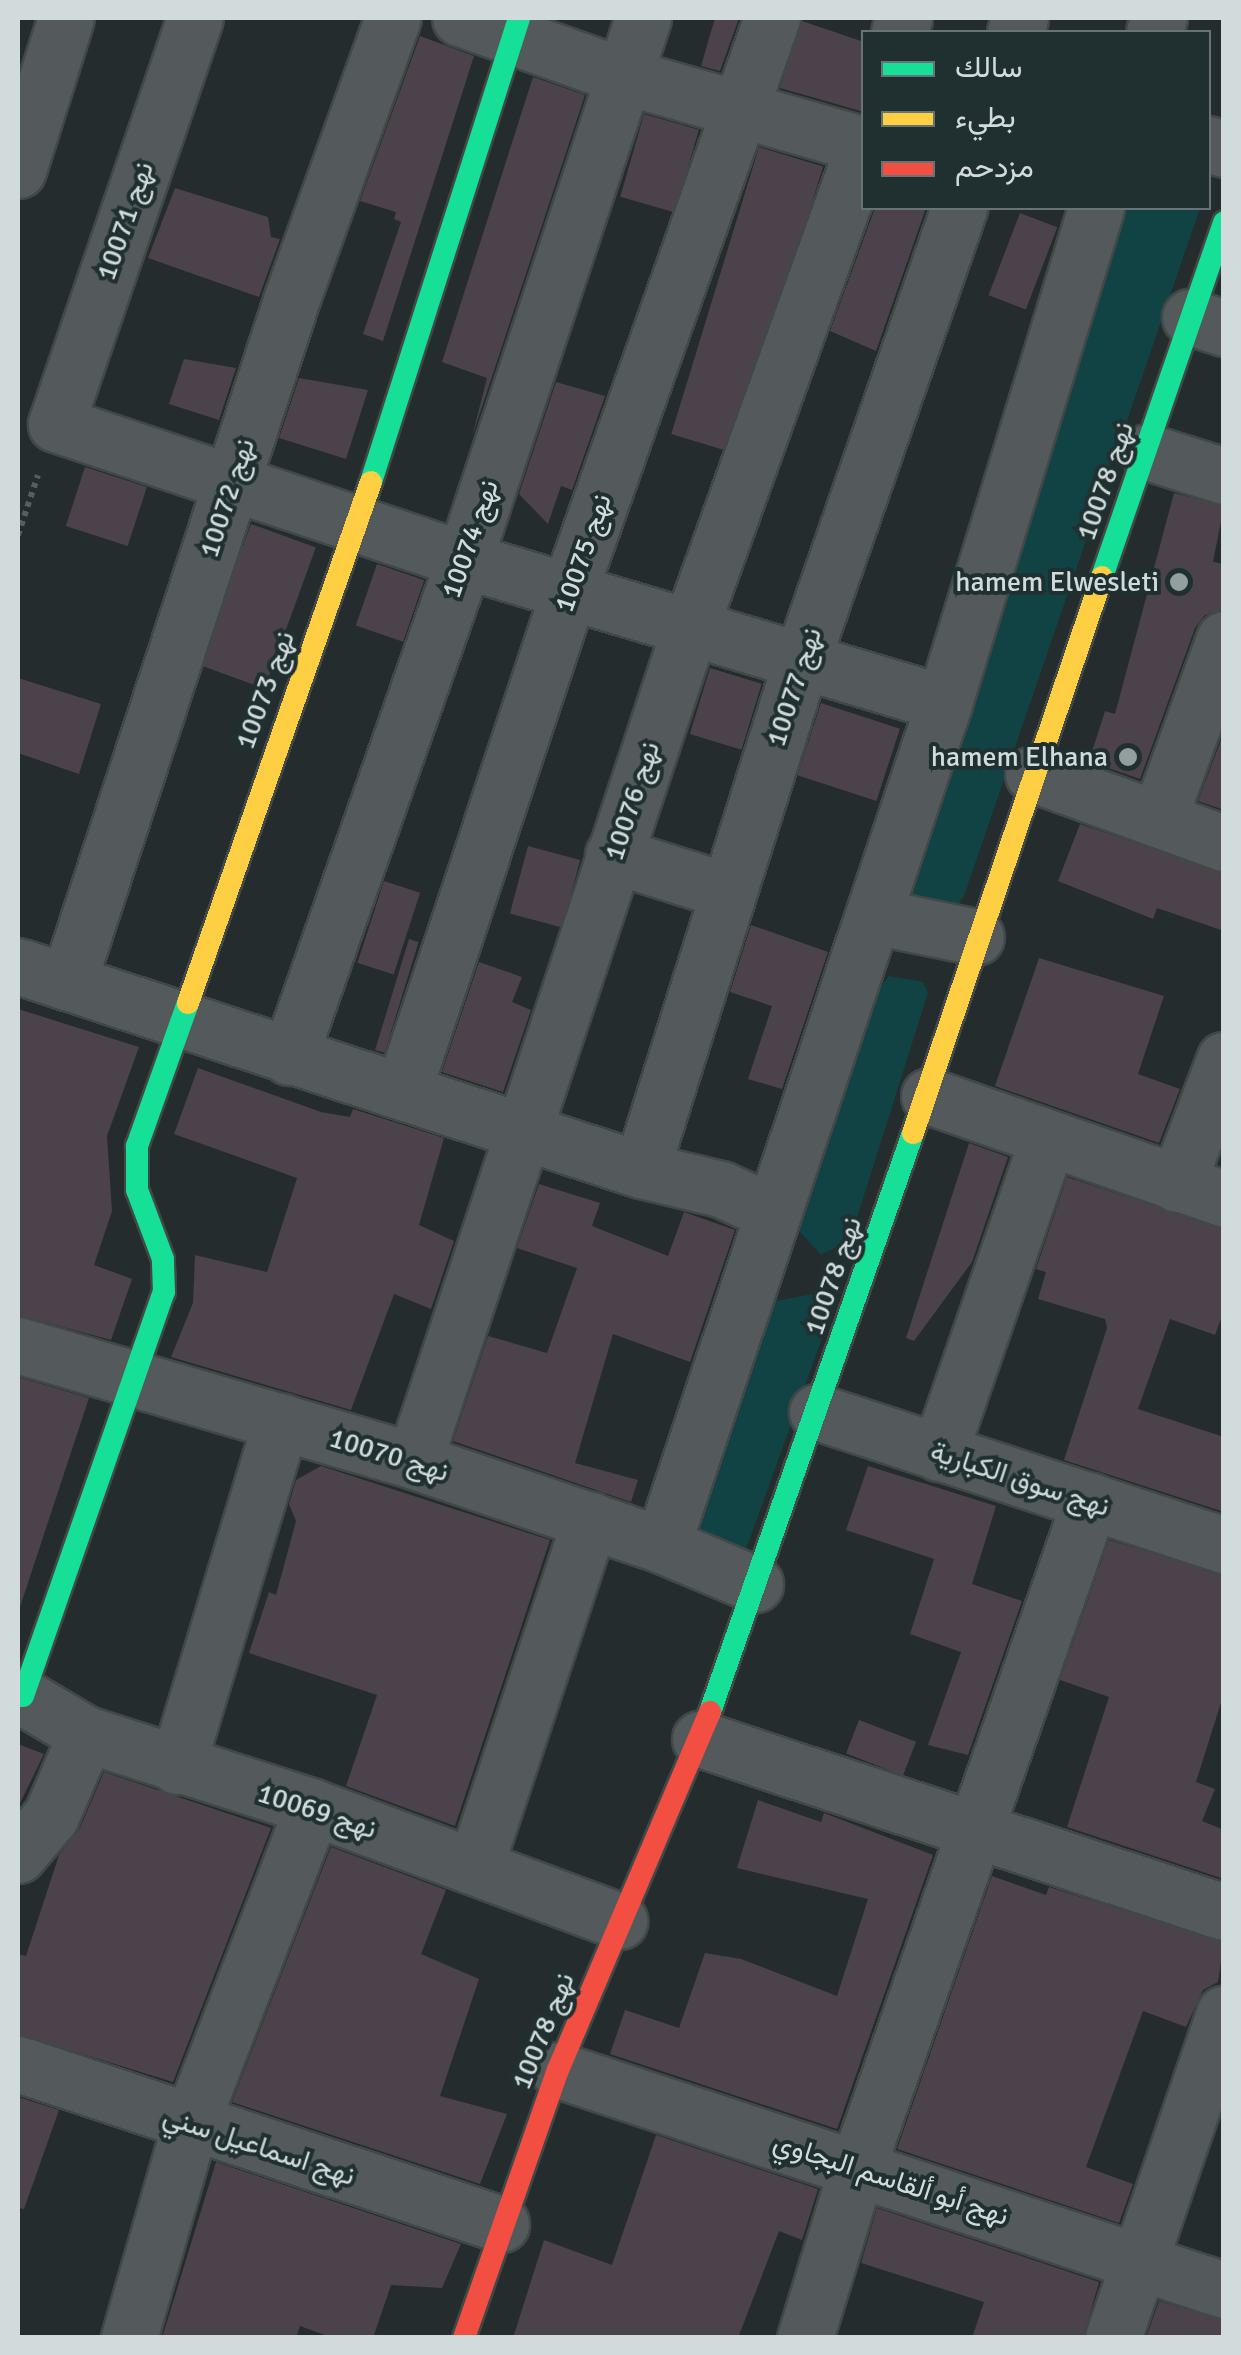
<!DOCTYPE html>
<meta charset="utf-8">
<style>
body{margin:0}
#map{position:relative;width:1241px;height:2355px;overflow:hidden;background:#242c2d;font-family:Signika,Vazirmatn,sans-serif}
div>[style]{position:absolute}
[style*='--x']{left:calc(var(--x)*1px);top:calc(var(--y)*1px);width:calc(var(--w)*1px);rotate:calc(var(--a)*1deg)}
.green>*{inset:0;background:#114344}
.building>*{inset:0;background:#4c424b;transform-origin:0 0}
.path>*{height:6px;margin-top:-3px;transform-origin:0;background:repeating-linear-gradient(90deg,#585e5f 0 5px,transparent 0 10px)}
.roads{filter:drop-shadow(2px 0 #414848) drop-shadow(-2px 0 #414848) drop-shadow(0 2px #414848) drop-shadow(0 -2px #414848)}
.street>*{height:55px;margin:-27.5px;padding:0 27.5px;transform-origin:27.5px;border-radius:27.5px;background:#545a5b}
.fast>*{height:22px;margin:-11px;padding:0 11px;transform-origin:11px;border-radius:11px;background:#16e098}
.slow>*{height:22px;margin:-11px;padding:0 11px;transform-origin:11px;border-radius:11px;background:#ffcf43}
.jam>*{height:22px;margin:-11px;padding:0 11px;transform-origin:11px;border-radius:11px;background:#f24e42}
.dots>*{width:28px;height:28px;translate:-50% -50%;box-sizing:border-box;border:5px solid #203031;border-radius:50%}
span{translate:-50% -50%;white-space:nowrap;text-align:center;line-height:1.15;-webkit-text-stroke:8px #203031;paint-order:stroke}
.street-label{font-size:28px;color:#d1dbdb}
.poi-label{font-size:28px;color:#d1dbdb}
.right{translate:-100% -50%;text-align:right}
.frame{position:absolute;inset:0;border:20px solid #d1dbdb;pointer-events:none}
.legend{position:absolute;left:861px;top:30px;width:350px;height:180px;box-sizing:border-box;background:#203031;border:2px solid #677475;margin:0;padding:12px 18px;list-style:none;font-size:30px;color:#d1dbdb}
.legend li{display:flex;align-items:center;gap:20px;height:50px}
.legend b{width:50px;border:2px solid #677475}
</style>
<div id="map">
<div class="green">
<div style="clip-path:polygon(1119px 208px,1200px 208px,964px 896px,951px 914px,915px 905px,907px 891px,915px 858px,1059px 427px)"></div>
<div style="clip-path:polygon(889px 976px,923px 982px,928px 993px,850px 1240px,821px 1255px,799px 1231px,871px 998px)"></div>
<div style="clip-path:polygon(813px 1294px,830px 1316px,740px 1566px,688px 1531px,770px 1302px)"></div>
</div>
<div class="building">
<div style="clip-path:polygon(715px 18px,739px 18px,720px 71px,701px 66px)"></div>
<div style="clip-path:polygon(802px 21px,864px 42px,864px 112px,780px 88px)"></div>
<div style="clip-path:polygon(420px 36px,474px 56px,383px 341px,363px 334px,401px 222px,394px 219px,396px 212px,360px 201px)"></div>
<div style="clip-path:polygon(533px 77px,585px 95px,472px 437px,487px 378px,442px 362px)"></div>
<div style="left:644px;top:114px;width:57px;height:86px;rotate:16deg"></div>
<div style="left:759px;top:147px;width:67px;height:300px;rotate:17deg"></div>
<div style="clip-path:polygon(175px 188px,268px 217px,271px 237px,280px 239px,259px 297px,148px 258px)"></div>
<div style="clip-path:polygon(875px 208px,926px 208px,876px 351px,830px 331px)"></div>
<div style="left:1020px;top:213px;width:40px;height:88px;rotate:21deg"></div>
<div style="clip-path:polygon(184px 359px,236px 368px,219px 420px,169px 404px)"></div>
<div style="clip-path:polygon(299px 378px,368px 390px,346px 459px,279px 438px)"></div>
<div style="clip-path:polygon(556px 382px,605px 396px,572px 490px,561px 486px,548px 524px,519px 494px)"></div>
<div style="left:85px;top:467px;width:65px;height:62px;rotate:18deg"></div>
<div style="clip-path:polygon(1174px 493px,1224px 506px,1213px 562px,1224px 564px,1224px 609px,1205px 615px,1195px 628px,1140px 779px,1089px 761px,1105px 711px,1115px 714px)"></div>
<div style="left:251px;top:524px;width:69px;height:150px;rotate:20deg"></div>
<div style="left:377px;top:564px;width:50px;height:65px;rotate:19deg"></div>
<div style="left:710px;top:668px;width:54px;height:69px;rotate:17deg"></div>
<div style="clip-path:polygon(18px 678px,101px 704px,79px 774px,18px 753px)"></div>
<div style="left:821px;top:703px;width:83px;height:76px;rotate:18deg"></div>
<div style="clip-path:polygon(1224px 732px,1224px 810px,1198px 801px)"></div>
<div style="clip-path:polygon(1080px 824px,1224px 873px,1224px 931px,1157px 908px,1153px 919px,1058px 881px)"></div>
<div style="left:528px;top:846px;width:54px;height:70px;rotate:15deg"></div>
<div style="left:384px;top:881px;width:38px;height:86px;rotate:18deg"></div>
<div style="clip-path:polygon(751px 925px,828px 952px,782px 1089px,748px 1079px,772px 1006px,730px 992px)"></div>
<div style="left:409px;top:939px;width:10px;height:116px;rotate:17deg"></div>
<div style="clip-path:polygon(1039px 958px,1164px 996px,1138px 1074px,1180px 1089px,1159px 1143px,995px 1086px)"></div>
<div style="clip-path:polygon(479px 962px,522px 977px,512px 1002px,531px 1010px,503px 1092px,442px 1072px)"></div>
<div style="clip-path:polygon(18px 1009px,139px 1047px,107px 1136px,112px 1211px,94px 1265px,132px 1279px,111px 1340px,18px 1315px)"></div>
<div style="clip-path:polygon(198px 1068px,321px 1112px,350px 1117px,353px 1109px,444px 1138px,419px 1225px,454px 1241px,431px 1309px,394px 1294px,351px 1410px,171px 1357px,193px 1303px,195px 1255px,267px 1272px,297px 1178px,174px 1134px)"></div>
<div style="clip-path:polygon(969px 1143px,1008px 1157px,972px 1262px,914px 1341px,906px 1338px)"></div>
<div style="clip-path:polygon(1067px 1177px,1224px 1229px,1224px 1311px,1215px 1335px,1170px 1319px,1138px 1409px,1224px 1437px,1224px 1512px,1064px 1460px,1107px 1328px,1105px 1319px,1038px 1299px,1046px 1272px,1036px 1269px)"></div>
<div style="clip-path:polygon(539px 1184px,600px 1203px,592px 1226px,668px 1256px,684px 1212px,735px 1230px,690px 1362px,613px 1334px,575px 1463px,638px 1480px,631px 1502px,453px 1441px,488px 1336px,547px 1353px,577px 1268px,517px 1248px)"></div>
<div style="clip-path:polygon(18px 1377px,89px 1398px,18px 1613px)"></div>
<div style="clip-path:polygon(321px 1466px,550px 1540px,455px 1826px,346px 1786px,377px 1695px,249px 1653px,269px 1592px,276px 1595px,296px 1521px,289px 1504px,296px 1480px)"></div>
<div style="clip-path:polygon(868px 1466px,996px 1506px,972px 1584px,1022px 1601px,968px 1755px,928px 1745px,961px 1652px,910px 1634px,934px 1559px,846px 1530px)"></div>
<div style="clip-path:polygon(1109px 1540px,1224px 1575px,1224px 1693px,1196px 1782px,1215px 1789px,1202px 1821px,1224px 1830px,1224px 1879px,1067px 1827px,1109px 1697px,1060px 1680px)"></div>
<div style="left:859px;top:1720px;width:61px;height:36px;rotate:21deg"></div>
<div style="clip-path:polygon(18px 1744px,44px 1754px,18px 1807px)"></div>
<div style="clip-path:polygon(104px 1772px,271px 1828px,173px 2082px,18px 2034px,18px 1954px,26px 1956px,59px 1855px,80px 1828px)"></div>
<div style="clip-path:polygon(758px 1800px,821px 1822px,824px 1813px,933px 1855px,837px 2129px,610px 2054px,625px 2010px,679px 2028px,705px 1953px,741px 1959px,837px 1996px,868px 1899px,737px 1868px)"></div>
<div style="clip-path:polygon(331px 1847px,446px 1890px,421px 1954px,479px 1979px,440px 2096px,507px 2114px,480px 2184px,232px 2102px)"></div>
<div style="clip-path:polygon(992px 1876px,1046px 1895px,1049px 1887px,1224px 1942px,1218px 1982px,1203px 1990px,1186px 2027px,1143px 2011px,1086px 2167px,1133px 2184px,1119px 2223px,897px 2149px)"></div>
<div style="clip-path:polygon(18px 2097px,59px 2110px,24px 2209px,18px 2208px)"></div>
<div style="clip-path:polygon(656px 2135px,818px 2189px,802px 2240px,779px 2231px,738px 2338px,513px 2338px,544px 2240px,612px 2265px)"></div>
<div style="clip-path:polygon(216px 2162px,461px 2244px,442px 2288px,391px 2285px,373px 2338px,333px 2338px,300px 2326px,296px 2338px,162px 2338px)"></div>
<div style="clip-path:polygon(877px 2208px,1099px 2282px,1083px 2338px,972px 2338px,984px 2302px,861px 2263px)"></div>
<div style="clip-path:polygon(1159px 2301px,1224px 2320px,1224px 2338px,1146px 2338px)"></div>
</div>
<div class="path">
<div style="--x:18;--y:535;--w:63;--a:-71.6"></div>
</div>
<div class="roads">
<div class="street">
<div style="--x:195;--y:18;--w:429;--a:108.9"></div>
<div style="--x:56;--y:424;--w:430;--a:18.4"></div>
<div style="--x:464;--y:560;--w:501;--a:16.59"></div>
<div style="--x:460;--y:18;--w:174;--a:19.5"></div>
<div style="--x:624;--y:76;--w:250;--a:16"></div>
<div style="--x:899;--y:32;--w:15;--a:-70"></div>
<div style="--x:1015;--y:32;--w:15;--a:-70"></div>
<div style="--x:1154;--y:32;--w:15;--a:-70"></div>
<div style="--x:1208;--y:144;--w:17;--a:17"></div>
<div style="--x:18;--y:170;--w:159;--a:-72.5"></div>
<div style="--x:1190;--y:317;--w:36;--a:18"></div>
<div style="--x:1148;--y:452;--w:80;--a:17.5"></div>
<div style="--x:1033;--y:774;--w:203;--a:19.9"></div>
<div style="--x:1160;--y:815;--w:187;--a:-70"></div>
<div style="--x:613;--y:855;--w:121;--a:17.4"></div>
<div style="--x:873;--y:916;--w:105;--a:11.5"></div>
<div style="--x:18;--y:966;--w:656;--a:18.13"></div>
<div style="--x:641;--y:1170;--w:82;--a:13.4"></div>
<div style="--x:721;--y:1189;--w:55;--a:24.7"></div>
<div style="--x:68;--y:982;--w:720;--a:-71.87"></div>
<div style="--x:292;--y:298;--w:298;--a:-70.2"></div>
<div style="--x:289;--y:1057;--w:527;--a:-70.6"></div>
<div style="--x:464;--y:560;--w:571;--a:-71.72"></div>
<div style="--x:403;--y:1091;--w:527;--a:-71.63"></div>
<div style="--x:569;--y:591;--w:608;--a:-70.49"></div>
<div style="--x:929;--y:1096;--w:312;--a:19.2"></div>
<div style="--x:641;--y:1170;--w:536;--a:-72.51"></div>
<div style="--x:802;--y:659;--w:478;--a:-70.8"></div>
<div style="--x:1177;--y:1184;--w:133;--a:-69.2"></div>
<div style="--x:18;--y:1345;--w:413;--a:16.3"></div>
<div style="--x:414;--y:1461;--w:262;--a:18.7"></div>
<div style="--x:662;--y:1545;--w:101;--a:22.8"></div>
<div style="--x:817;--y:1412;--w:428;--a:18.1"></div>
<div style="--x:939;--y:1453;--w:333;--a:-70.9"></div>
<div style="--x:414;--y:1461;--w:878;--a:-71.67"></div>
<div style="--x:690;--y:628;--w:513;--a:-70.19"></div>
<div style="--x:662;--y:1545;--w:888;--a:-71.48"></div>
<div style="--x:944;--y:703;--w:518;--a:-72.93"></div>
<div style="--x:18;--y:1694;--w:79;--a:30.5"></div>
<div style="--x:86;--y:1734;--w:238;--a:17.8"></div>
<div style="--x:313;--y:1807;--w:327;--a:20.4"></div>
<div style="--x:700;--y:1739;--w:552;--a:18.27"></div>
<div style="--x:177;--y:1766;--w:360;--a:-73.2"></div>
<div style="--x:18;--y:1855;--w:51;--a:-49.8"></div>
<div style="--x:51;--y:1816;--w:89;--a:-66.9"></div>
<div style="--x:475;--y:1866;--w:365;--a:-71.6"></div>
<div style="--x:18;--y:2064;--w:509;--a:18.33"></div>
<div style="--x:558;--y:2070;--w:701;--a:18.28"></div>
<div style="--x:129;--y:2338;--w:222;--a:-74"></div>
<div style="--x:190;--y:2125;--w:341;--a:-68.9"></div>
<div style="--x:805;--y:2338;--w:178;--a:-73"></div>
<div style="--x:857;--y:2168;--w:707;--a:-70.74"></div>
<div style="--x:1113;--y:2338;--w:343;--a:-71.1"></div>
</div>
<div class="fast">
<div style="--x:371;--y:482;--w:487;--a:-72.3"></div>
<div style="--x:1102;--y:577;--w:375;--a:-71"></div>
<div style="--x:23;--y:1696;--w:428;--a:-70.8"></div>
<div style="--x:164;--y:1292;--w:33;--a:-92"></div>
<div style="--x:163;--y:1259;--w:74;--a:-110.6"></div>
<div style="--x:137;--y:1190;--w:44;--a:-90"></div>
<div style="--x:137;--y:1146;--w:152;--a:-70.4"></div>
<div style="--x:710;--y:1712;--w:614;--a:-70.68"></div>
</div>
<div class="slow">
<div style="--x:188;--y:1003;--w:552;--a:-70.65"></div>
<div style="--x:913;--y:1133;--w:587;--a:-71.23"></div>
</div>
<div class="jam">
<div style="--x:464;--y:2338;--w:284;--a:-70.7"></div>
<div style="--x:558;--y:2070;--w:389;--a:-67"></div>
</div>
</div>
<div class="dots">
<div style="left:1179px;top:582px;background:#949e9e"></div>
<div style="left:1128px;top:757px;background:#949e9e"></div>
</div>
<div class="street-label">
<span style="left:125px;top:221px;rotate:-71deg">نهج 10071</span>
<span style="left:1105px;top:481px;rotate:-71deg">نهج 10078</span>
<span style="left:227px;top:498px;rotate:-72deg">نهج 10072</span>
<span style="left:470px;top:539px;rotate:-71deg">نهج 10074</span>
<span style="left:583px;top:553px;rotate:-71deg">نهج 10075</span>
<span style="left:794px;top:687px;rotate:-72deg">نهج 10077</span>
<span style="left:265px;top:690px;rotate:-70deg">نهج 10073</span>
<span style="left:632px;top:801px;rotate:-72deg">نهج 10076</span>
<span style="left:833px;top:1276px;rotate:-71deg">نهج 10078</span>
<span style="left:389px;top:1455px;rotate:17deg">نهج 10070</span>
<span style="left:1020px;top:1479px;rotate:18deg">نهج سوق الكبارية</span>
<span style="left:317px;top:1811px;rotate:18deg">نهج 10069</span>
<span style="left:543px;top:2031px;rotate:-68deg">نهج 10078</span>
<span style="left:259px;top:2146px;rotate:18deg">نهج اسماعيل سني</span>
<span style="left:891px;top:2179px;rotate:18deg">نهج أبو ألقاسم البجاوي</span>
</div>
<div class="poi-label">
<span class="right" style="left:1159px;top:582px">hamem Elwesleti</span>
<span class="right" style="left:1108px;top:757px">hamem Elhana</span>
</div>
<div class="frame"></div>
<ul class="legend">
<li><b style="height:12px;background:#16e098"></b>سالك</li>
<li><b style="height:12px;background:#ffcf43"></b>بطيء</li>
<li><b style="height:12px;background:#f24e42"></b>مزدحم</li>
</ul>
</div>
